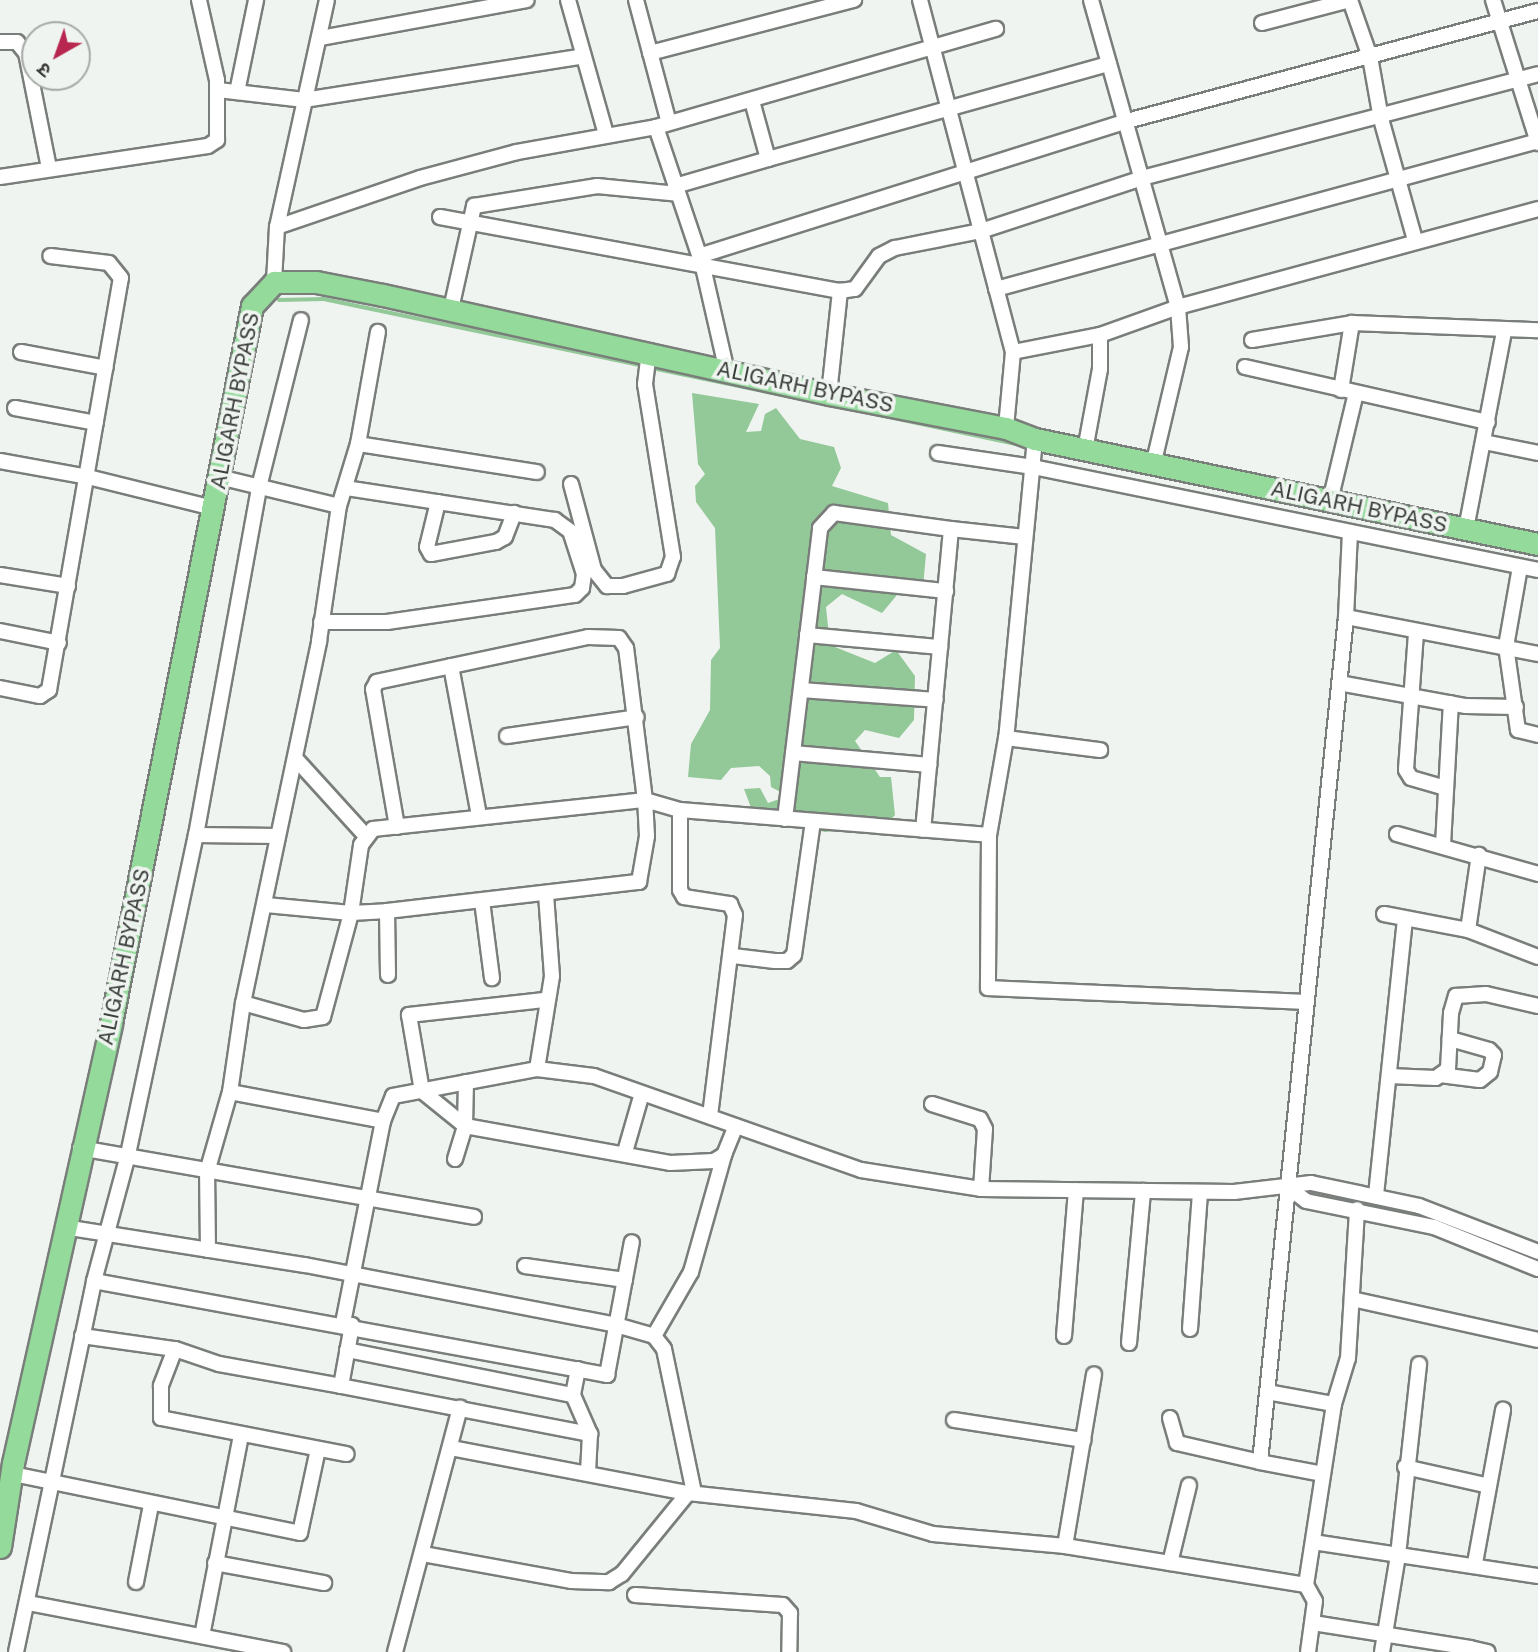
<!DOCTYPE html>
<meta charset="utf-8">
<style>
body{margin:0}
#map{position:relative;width:1538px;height:1652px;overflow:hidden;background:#eff4f0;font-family:"Public Sans","Noto Sans Devanagari",sans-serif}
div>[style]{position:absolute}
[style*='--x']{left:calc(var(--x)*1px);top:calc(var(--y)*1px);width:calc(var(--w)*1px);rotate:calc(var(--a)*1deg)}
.water>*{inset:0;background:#93c898}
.stream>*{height:3.5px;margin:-1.75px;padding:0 1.75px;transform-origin:1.75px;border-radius:1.75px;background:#93c898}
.roads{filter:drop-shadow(2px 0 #7a7e7a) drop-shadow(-2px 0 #7a7e7a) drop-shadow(0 2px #7a7e7a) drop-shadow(0 -2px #7a7e7a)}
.minor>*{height:14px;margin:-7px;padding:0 7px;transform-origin:7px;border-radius:7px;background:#fff}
.highway>*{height:21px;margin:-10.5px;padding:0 10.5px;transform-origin:10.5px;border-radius:10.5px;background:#93da9b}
span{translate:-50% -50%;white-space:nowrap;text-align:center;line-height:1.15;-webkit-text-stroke:7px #eff4f0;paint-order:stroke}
.street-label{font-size:21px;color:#3a3c3a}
.north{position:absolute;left:21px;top:21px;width:70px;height:70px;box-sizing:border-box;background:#eff4f0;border:2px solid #a7aaa7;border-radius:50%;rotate:220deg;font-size:19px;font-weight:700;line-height:28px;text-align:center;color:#3a3c3a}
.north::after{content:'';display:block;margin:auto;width:24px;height:32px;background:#b82750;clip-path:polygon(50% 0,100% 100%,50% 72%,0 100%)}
</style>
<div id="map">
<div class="water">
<div style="clip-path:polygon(692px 393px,759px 404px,746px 432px,761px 431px,765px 414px,776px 408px,800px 439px,834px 447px,841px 468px,832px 486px,888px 503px,891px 535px,926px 554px,923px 587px,897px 595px,882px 613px,842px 594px,826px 607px,830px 645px,875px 663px,896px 650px,915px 676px,914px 720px,899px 738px,865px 730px,855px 741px,880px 777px,891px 777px,895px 815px,885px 826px,825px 832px,791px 824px,758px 826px,744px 789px,760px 788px,768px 803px,788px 796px,771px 787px,770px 776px,759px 766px,731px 768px,721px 780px,688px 777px,691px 744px,710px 710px,711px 660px,720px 648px,715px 528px,696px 502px,695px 486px,705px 474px,698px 464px)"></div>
</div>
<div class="stream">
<div style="--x:279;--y:300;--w:45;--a:-1.3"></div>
<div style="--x:324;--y:299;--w:327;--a:11.8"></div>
<div style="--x:652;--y:368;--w:163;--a:11.7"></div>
<div style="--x:837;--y:406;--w:188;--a:12"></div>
</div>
<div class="roads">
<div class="minor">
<div style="--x:568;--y:0;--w:139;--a:74.2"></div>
<div style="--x:636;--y:0;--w:127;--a:75"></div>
<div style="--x:920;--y:0;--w:364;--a:75.2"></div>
<div style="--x:1013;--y:352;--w:76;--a:95.3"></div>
<div style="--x:1091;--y:0;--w:319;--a:74.2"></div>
<div style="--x:1178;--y:307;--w:40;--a:85.7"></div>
<div style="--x:1181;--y:347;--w:117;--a:103.3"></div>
<div style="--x:1493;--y:0;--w:150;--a:72.5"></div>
<div style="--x:1262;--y:23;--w:91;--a:-14.6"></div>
<div style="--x:1350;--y:0;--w:60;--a:70.7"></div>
<div style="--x:1370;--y:57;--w:63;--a:79.9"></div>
<div style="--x:1381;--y:119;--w:126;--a:74.3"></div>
<div style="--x:320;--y:38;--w:210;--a:-10.4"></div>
<div style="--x:0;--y:42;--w:17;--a:0"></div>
<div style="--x:17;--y:42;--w:14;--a:51"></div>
<div style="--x:26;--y:53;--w:117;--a:78.7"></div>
<div style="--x:650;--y:53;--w:211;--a:-14.6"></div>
<div style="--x:218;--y:90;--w:87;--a:6.6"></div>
<div style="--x:304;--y:100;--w:283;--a:-8.9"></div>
<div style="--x:237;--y:92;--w:94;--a:-78.3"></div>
<div style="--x:656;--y:127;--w:354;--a:-16.1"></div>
<div style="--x:768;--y:159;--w:354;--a:-15.6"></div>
<div style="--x:0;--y:177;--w:210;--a:-8.5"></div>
<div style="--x:208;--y:146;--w:11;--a:-34"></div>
<div style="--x:217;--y:140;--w:60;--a:-90"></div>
<div style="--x:217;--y:80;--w:82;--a:-102.7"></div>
<div style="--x:675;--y:186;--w:97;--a:-16.2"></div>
<div style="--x:768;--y:159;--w:60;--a:-105.4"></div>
<div style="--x:440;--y:217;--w:407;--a:10.5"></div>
<div style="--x:840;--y:291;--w:15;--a:-8"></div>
<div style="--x:855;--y:289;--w:41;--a:-54"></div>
<div style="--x:879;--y:256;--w:18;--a:-27"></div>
<div style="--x:895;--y:248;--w:88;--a:-11.2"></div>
<div style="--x:981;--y:231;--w:169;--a:-18.2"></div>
<div style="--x:1142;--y:178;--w:409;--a:-14.7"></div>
<div style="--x:277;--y:227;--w:151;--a:-18.9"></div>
<div style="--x:420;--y:178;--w:100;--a:-15"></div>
<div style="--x:517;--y:152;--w:141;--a:-10.2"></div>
<div style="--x:656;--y:127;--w:148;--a:71.4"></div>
<div style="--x:703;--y:267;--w:108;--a:77.1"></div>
<div style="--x:699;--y:256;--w:449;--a:-17.5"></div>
<div style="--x:1127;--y:121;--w:425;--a:-15"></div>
<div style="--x:274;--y:282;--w:55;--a:-86.9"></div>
<div style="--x:277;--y:227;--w:232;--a:-77.6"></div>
<div style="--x:996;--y:289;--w:562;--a:-15.27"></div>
<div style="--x:451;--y:309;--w:106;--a:-77.4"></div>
<div style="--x:474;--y:206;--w:125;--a:-9.2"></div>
<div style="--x:597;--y:186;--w:81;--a:5.6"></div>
<div style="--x:1252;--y:340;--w:101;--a:-9.6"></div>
<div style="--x:1352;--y:323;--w:186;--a:2.2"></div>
<div style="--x:21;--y:352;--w:86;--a:10.7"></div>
<div style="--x:1013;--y:352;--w:89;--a:-11.1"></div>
<div style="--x:1100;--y:335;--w:83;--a:-19.7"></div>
<div style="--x:1178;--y:307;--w:373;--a:-15.2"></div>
<div style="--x:1245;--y:367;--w:249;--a:12.8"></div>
<div style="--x:1341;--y:390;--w:68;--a:-80.7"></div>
<div style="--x:829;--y:394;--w:104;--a:-83.9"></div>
<div style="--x:15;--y:408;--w:82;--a:10.5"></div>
<div style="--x:1035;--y:439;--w:300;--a:95.5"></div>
<div style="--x:1006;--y:738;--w:98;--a:99.9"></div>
<div style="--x:989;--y:835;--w:153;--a:90.4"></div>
<div style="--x:988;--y:988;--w:318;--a:2.5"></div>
<div style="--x:1484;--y:442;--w:55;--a:11.5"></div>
<div style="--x:358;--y:444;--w:181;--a:8.9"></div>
<div style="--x:1085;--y:450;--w:82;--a:-79.5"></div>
<div style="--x:1100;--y:369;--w:34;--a:-90"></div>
<div style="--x:938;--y:453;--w:96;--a:8.4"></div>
<div style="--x:1033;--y:467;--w:515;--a:11.53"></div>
<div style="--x:0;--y:461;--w:89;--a:10.3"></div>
<div style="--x:88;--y:477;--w:129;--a:13.9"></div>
<div style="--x:219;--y:477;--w:123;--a:13.6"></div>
<div style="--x:571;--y:484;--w:89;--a:75"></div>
<div style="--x:594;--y:570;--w:21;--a:51"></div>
<div style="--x:607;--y:586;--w:16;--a:0"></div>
<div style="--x:623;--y:586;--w:46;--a:-15.3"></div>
<div style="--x:667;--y:574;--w:18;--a:-71"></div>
<div style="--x:673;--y:557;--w:175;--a:-99.2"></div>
<div style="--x:645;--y:384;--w:33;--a:-83"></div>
<div style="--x:1330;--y:501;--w:111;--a:-76.5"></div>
<div style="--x:438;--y:502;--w:46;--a:103.7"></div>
<div style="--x:427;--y:547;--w:8;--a:60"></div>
<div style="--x:431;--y:554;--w:66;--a:-10.5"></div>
<div style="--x:496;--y:542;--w:10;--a:-29"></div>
<div style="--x:505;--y:537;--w:26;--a:-69"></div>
<div style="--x:951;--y:529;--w:74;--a:6.2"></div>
<div style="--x:1466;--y:529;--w:201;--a:-79.1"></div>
<div style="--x:1520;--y:567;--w:80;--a:100"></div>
<div style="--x:1506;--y:646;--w:85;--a:81.9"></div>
<div style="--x:1518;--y:730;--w:21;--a:14"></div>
<div style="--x:0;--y:575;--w:69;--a:9.2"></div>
<div style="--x:814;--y:577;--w:133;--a:6.1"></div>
<div style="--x:1346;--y:617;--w:196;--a:10.9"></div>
<div style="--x:321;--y:622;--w:66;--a:0"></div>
<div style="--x:387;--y:622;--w:190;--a:-8.2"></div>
<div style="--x:575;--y:595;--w:10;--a:-45"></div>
<div style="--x:582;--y:588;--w:14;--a:-82"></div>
<div style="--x:584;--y:574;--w:45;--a:-108"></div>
<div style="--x:570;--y:531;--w:19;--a:-144"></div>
<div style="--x:555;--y:520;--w:212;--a:-171.3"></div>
<div style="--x:0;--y:631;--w:60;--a:11.5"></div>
<div style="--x:1416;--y:633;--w:137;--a:94.2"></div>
<div style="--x:1406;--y:770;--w:9;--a:58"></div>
<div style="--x:1411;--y:778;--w:36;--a:16"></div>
<div style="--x:807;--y:635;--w:134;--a:5.2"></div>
<div style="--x:451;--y:666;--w:152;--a:79.4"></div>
<div style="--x:1339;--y:683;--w:129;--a:10.3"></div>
<div style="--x:1466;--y:706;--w:50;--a:1.1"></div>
<div style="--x:0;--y:688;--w:41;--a:11.3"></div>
<div style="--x:40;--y:696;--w:11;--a:-34"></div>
<div style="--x:49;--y:690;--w:418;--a:-80.1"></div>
<div style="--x:121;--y:278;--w:19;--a:-129"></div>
<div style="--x:109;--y:263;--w:59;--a:-173.2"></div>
<div style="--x:801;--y:690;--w:135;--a:4.2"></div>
<div style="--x:507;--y:736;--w:131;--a:-8.3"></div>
<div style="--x:1006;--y:738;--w:95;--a:7.3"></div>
<div style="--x:793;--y:753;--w:137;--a:5"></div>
<div style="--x:295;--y:758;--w:104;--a:47.7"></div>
<div style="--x:680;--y:810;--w:80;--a:90"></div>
<div style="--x:680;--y:890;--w:8;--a:60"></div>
<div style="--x:684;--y:897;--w:47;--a:8.7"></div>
<div style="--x:730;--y:904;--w:12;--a:66"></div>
<div style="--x:735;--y:915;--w:203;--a:97.1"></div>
<div style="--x:785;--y:819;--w:293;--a:-83.1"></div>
<div style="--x:820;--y:528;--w:21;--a:-47"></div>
<div style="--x:834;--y:513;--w:118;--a:7.8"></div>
<div style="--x:951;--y:529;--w:302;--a:95.3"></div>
<div style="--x:1397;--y:834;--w:147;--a:15.8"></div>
<div style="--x:196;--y:835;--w:82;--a:0.7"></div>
<div style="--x:1443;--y:845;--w:142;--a:-86.8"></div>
<div style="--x:482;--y:901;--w:78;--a:82.6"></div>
<div style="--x:266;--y:905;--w:85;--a:5.4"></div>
<div style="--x:351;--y:913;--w:36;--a:-3"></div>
<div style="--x:387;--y:911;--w:254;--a:-6.6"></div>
<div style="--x:639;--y:882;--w:47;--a:-80.1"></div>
<div style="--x:647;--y:836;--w:36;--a:-93"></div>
<div style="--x:645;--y:800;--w:153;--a:-97.1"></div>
<div style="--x:626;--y:648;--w:12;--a:-125"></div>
<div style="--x:619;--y:638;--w:31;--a:-178"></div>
<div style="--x:588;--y:637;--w:216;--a:168"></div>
<div style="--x:377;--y:682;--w:8;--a:120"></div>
<div style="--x:373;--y:689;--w:140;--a:80.1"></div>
<div style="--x:387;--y:911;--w:64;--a:89.1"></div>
<div style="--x:1384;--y:914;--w:86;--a:10.8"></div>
<div style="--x:1468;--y:930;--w:75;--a:21.1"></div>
<div style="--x:1468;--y:930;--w:76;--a:-81.7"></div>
<div style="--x:733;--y:956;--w:42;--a:6.8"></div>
<div style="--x:775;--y:961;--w:12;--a:0"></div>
<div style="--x:787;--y:961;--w:9;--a:-41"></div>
<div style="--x:794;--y:955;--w:134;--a:-81.9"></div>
<div style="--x:544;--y:1000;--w:136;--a:173.7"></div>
<div style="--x:409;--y:1015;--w:77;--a:80.3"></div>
<div style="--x:422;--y:1091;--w:55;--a:39.1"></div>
<div style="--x:465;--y:1126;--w:208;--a:10.2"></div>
<div style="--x:670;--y:1163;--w:44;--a:-2.6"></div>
<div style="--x:714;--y:1161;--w:12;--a:-31"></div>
<div style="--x:724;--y:1155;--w:31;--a:-68"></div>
<div style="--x:243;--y:1003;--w:63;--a:15.6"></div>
<div style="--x:304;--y:1020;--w:19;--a:-9"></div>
<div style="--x:323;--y:1017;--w:108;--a:-74.9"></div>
<div style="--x:351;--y:913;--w:69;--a:-81.6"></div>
<div style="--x:361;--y:845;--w:20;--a:-53"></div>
<div style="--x:373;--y:829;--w:274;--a:-6.1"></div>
<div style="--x:645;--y:800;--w:36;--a:16"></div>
<div style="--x:680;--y:810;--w:310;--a:4.6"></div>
<div style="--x:537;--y:1069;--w:57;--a:7"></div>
<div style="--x:594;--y:1076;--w:283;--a:19.4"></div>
<div style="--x:861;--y:1170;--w:121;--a:9"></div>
<div style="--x:981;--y:1189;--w:253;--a:0.7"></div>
<div style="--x:1234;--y:1192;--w:78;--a:-6.7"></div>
<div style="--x:1311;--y:1183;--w:110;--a:12"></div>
<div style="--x:1419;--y:1206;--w:128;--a:21.1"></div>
<div style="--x:1440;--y:1075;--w:40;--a:7.1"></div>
<div style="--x:1480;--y:1080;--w:13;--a:-39"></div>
<div style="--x:1490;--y:1072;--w:17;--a:-77"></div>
<div style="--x:1494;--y:1055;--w:7;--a:-135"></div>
<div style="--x:1489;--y:1050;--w:41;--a:-164.2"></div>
<div style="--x:1389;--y:1076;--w:47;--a:2.4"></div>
<div style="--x:1436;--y:1078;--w:15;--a:-37"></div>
<div style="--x:1448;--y:1069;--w:56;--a:-86.9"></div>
<div style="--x:1451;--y:1013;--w:18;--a:-74"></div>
<div style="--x:1456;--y:996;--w:30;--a:-4"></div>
<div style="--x:1486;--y:994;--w:53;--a:13"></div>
<div style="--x:230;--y:1092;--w:156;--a:10.7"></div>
<div style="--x:383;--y:1121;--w:27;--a:-68"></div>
<div style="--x:393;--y:1096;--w:147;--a:-10.6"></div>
<div style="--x:537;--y:1069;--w:94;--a:-80.8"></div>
<div style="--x:552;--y:976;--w:81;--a:-94.2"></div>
<div style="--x:932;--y:1104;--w:50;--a:17.4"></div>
<div style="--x:980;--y:1119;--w:11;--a:63"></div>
<div style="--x:985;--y:1129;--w:60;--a:93.8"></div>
<div style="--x:80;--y:1148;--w:400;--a:9.9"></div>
<div style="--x:625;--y:1152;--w:61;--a:-73.9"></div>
<div style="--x:455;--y:1159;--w:34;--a:-73"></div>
<div style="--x:465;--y:1126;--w:44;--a:-88.7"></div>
<div style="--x:1289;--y:1188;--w:21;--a:37"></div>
<div style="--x:1306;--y:1201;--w:131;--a:11.5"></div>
<div style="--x:1434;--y:1227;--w:112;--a:22"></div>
<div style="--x:1376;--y:1195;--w:277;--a:-84"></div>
<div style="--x:64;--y:1227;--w:244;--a:9"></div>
<div style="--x:305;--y:1265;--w:317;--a:10.9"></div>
<div style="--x:616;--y:1325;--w:40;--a:16"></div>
<div style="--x:654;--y:1336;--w:16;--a:52"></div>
<div style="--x:664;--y:1349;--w:147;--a:78.2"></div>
<div style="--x:208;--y:1250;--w:78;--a:-90.7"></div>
<div style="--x:207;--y:1172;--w:83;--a:-74"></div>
<div style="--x:230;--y:1092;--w:90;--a:-81.7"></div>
<div style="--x:243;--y:1003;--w:370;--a:-78.1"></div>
<div style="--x:319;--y:641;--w:136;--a:-81.6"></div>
<div style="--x:339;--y:506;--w:65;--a:-73"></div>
<div style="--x:358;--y:444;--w:114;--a:-79.9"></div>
<div style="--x:525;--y:1266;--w:101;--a:8"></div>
<div style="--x:94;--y:1281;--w:522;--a:10.38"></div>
<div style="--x:607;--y:1375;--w:135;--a:-79.4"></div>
<div style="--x:1352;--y:1299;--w:190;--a:12.4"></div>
<div style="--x:343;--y:1323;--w:206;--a:-78.8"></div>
<div style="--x:1190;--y:1329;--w:137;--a:-85.8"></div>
<div style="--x:82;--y:1336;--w:94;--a:8"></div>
<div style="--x:175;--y:1349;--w:46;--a:18.8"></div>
<div style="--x:219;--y:1364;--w:124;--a:10.2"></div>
<div style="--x:341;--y:1386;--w:62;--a:-79.8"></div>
<div style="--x:654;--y:1336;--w:74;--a:-60"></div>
<div style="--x:691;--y:1272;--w:122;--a:-74.2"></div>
<div style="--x:1064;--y:1336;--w:146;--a:-85.3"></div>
<div style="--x:1129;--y:1343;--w:153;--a:-84.7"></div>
<div style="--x:175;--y:1349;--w:40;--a:111"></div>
<div style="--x:161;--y:1386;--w:32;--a:90"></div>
<div style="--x:161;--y:1418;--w:189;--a:11"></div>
<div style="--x:347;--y:1350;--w:230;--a:11.3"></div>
<div style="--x:578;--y:1369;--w:26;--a:101"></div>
<div style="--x:573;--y:1395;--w:43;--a:66.4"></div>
<div style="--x:590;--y:1434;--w:37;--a:93"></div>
<div style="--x:341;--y:1386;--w:254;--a:10.9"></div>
<div style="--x:1267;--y:1392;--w:68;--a:10.2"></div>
<div style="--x:1334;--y:1404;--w:183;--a:98.8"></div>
<div style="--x:1334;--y:1404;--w:48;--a:-73.1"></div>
<div style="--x:1348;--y:1358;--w:149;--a:-86.5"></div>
<div style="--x:1170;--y:1418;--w:26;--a:74"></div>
<div style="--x:1177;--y:1443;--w:85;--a:12.9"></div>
<div style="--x:954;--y:1420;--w:131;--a:8.8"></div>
<div style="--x:451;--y:1448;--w:241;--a:10.8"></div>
<div style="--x:688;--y:1493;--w:169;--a:6.1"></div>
<div style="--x:856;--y:1511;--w:80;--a:16.6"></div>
<div style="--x:933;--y:1534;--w:133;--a:5.2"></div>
<div style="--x:1065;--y:1546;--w:244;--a:9.2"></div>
<div style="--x:1306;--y:1585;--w:18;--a:61"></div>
<div style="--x:1315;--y:1601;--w:51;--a:97.8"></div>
<div style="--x:1405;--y:1467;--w:86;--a:12.7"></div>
<div style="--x:13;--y:1474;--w:293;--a:11.6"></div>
<div style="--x:300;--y:1533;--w:86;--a:-77.9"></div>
<div style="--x:1323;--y:1474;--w:64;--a:-169.2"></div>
<div style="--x:1260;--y:1462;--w:849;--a:-84.19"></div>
<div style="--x:1346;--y:617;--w:84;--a:-87.3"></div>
<div style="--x:1313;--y:1542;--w:228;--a:8.6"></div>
<div style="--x:1065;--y:1546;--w:174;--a:-80.4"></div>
<div style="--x:423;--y:1554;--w:150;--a:10.3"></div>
<div style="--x:571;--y:1581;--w:38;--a:2"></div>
<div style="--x:609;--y:1582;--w:15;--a:-32"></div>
<div style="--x:622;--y:1574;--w:104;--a:-50.8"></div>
<div style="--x:215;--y:1563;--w:111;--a:10.4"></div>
<div style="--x:1170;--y:1563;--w:80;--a:-76.3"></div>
<div style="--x:1475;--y:1563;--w:156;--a:-79.6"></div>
<div style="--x:136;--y:1582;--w:78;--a:-79"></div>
<div style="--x:635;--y:1595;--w:148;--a:3.9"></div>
<div style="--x:783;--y:1605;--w:11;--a:49"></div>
<div style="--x:790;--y:1613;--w:39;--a:91"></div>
<div style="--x:28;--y:1603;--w:260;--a:10.9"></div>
<div style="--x:1313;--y:1623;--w:159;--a:9"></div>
<div style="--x:1470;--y:1648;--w:4;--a:90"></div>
<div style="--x:202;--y:1636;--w:205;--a:-79"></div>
<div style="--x:1470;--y:1648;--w:18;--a:13"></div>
<div style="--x:16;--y:1652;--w:379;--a:-78.1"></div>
<div style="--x:94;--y:1281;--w:126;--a:-74.9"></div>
<div style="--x:127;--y:1159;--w:331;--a:-78"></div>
<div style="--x:196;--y:835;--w:354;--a:-79.7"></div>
<div style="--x:259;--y:487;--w:172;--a:-75.9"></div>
<div style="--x:395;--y:1652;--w:253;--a:-75.1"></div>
<div style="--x:1382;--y:1652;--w:98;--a:-80.6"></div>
<div style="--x:1398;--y:1555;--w:192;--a:-83.7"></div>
</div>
<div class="highway">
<div style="--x:0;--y:1547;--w:85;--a:-81.2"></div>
<div style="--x:13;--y:1463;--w:451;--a:-77.4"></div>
<div style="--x:111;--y:1023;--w:731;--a:-78.87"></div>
<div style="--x:252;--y:306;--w:33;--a:-47"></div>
<div style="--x:274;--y:282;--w:42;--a:0"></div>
<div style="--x:316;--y:282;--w:68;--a:11"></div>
<div style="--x:383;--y:295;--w:457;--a:12.5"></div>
<div style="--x:829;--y:394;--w:180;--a:10.9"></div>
<div style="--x:1006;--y:428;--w:31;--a:21"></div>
<div style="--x:1035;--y:439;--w:514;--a:11.79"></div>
</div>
</div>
<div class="street-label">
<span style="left:805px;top:387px;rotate:12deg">ALIGARH BYPASS</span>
<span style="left:235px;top:401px;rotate:-79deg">ALIGARH BYPASS</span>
<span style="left:1359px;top:507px;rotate:12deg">ALIGARH BYPASS</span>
<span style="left:124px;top:957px;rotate:-78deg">ALIGARH BYPASS</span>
</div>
<div class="north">उ</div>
</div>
